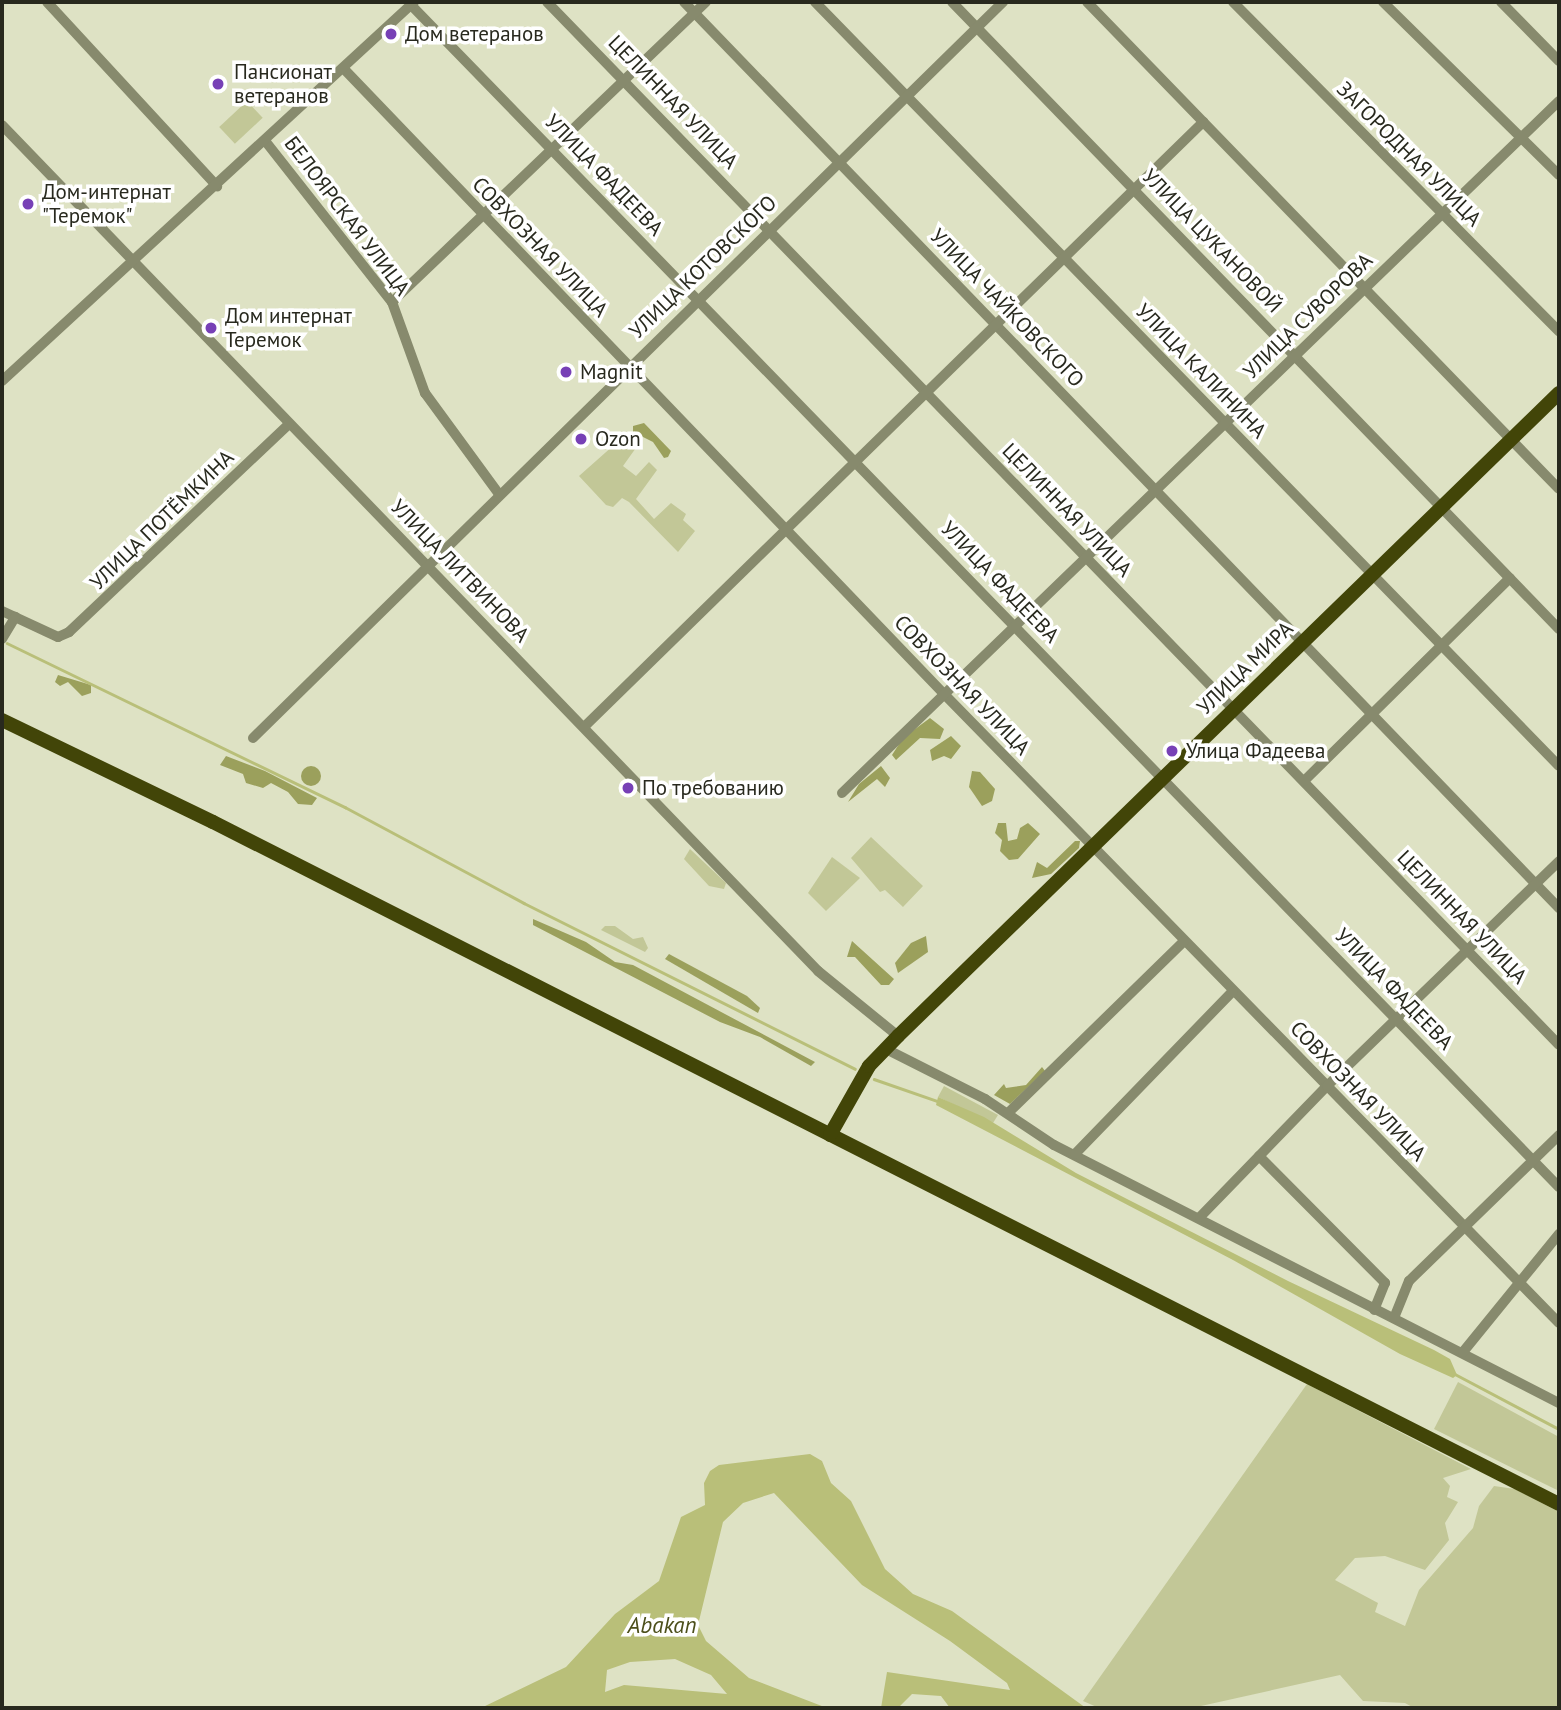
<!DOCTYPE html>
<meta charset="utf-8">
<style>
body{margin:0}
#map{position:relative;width:1561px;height:1710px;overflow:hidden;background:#dee2c4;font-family:"PT Sans",sans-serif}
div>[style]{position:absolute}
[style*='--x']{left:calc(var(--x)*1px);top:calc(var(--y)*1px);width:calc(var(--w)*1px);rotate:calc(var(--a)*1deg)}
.green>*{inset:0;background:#c2c797;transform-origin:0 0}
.forest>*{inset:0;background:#9ba05c}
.round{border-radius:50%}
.water>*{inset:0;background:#b9bf79}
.stream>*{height:2.5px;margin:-1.25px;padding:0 1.25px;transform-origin:1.25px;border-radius:1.25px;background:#b9bf79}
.minor>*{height:10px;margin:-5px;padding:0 5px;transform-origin:5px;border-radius:5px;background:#878a6d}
.major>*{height:14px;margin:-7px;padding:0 7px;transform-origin:7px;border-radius:7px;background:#424508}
.dots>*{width:19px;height:19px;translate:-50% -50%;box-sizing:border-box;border:4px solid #fff;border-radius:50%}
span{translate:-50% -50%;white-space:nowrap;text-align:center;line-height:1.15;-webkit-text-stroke:7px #fff;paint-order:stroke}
.poi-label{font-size:21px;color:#28291e}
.left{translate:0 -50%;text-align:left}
.street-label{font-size:21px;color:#28291e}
.water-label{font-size:23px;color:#4c4f1b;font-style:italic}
.frame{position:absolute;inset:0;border:4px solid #28291e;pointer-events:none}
</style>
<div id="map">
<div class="green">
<div style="left:247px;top:101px;width:23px;height:38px;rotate:47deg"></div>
<div style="clip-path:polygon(623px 437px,638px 445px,623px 466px,636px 476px,649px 462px,657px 470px,636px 499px,654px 519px,671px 503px,686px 514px,683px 520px,695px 531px,678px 552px,629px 502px,622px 498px,613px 507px,606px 505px,579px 476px)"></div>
<div style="clip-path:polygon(871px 837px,923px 886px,903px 907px,885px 890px,880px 892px,851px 858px)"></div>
<div style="clip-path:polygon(690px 849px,726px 883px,724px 889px,709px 886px,684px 859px)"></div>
<div style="clip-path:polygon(832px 857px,860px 878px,826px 911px,808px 893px)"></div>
<div style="clip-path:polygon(605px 926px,615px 926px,633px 939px,643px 937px,648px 948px,645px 952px,601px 930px)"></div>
<div style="clip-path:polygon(944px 1086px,998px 1115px,993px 1123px,938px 1097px)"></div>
<div style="clip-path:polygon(1458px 1382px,1559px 1437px,1559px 1491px,1434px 1429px)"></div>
<div style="clip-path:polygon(1307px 1384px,1471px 1469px,1443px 1478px,1450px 1486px,1447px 1497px,1458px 1502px,1445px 1523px,1449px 1540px,1425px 1570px,1385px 1556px,1355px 1558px,1335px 1580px,1378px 1603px,1375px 1612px,1405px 1626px,1419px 1590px,1473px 1528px,1479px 1506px,1494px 1486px,1515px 1489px,1559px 1512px,1559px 1708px,1414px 1708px,1405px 1703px,1363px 1701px,1340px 1675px,1192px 1708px,1099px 1708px,1083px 1701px)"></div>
</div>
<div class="forest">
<div style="clip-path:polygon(644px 423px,671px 451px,668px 457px,664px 458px,653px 442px,633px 432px,633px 426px)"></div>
<div style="clip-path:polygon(58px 675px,91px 685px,91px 693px,82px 696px,68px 682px,60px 686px,55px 682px)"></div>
<div style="clip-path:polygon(930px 718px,944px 729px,940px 739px,920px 738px,896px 760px,892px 755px,903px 738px)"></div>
<div style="clip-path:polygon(951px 736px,961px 746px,951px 759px,944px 756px,932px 761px,930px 750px)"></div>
<div style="clip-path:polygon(226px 756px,265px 771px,317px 798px,312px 805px,298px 804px,288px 792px,271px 783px,263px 788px,246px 783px,243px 774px,220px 765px)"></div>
<div class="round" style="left:301px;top:766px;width:20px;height:20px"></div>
<div style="clip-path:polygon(881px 766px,890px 778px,885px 787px,877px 779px,848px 802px,859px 784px)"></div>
<div style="clip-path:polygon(972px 771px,980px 772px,995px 789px,992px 801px,982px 806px,969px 787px)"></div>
<div style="clip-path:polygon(998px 823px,1006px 823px,1008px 841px,1017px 839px,1020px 828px,1028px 823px,1040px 834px,1018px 859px,1009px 860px,1000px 851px,1002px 840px,995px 833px)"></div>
<div style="clip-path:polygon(1075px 841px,1080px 841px,1079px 848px,1051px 874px,1032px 878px,1037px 862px,1047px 868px)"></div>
<div style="clip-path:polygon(533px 919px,586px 942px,615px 962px,633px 965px,815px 1062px,811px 1066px,760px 1037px,720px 1022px,533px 925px)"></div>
<div style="clip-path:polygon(926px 936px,928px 952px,898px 973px,895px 963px,911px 943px)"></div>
<div style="clip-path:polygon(852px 941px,894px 979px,889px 985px,881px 985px,855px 957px,847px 957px)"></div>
<div style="clip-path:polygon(669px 954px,747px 996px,760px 1008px,758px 1013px,665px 959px)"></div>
<div style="clip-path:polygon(1042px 1067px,1045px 1071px,1010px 1104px,994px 1095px,1004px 1084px,1006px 1088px,1026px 1085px)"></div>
</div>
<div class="water">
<div style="clip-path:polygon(938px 1097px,984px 1117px,1076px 1173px,1288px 1281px,1434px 1350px,1450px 1359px,1457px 1375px,1453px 1378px,1400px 1354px,1233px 1260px,936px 1105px)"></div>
<div style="clip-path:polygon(evenodd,810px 1454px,822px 1461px,831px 1483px,851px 1501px,885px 1569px,913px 1594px,952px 1611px,1086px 1708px,950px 1708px,941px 1696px,912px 1694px,898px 1708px,881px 1708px,887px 1672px,1010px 1690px,1007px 1683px,950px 1641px,862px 1585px,774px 1493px,743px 1503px,723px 1522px,698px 1625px,706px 1641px,749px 1678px,827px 1708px,481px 1708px,566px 1667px,615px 1614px,659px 1581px,681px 1517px,705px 1505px,704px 1483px,710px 1471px,719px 1465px,810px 1454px,675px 1659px,711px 1675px,727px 1694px,624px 1685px,605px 1692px,607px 1670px,630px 1662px,675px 1659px)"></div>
</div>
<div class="stream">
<div style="--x:7;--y:643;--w:376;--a:25.9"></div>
<div style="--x:345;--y:807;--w:203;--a:28.2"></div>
<div style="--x:524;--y:903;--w:370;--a:26.6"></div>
<div style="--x:874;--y:1079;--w:67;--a:19.2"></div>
<div style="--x:1455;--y:1374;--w:118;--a:27.9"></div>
</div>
<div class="minor">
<div style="--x:47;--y:2;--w:251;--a:47.3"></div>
<div style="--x:547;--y:2;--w:1453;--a:45.86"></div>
<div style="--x:684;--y:2;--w:1260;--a:46"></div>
<div style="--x:815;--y:2;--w:1066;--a:45.76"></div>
<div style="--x:952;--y:2;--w:873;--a:45.93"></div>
<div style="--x:1087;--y:2;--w:678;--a:45.9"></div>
<div style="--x:1233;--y:2;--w:464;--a:45.3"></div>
<div style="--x:1383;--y:2;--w:247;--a:44.5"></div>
<div style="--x:1501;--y:2;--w:83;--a:45.5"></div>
<div style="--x:411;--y:5;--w:1648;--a:45.84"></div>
<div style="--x:344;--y:69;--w:869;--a:46.17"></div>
<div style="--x:946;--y:696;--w:877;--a:45.65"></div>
<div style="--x:2;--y:125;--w:1175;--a:46.03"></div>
<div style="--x:818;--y:971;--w:103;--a:39.1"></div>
<div style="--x:266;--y:142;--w:204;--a:51.8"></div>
<div style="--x:392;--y:302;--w:97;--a:70.1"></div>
<div style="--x:425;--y:393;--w:125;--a:53.8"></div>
<div style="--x:392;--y:302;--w:434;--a:-43.7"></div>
<div style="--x:2;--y:381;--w:560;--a:-42.61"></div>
<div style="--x:2;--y:611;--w:62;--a:24.9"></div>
<div style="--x:58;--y:637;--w:12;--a:-24"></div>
<div style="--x:69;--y:632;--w:303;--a:-43.4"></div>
<div style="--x:2;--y:639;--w:26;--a:-59"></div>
<div style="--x:584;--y:727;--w:866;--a:-44.34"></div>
<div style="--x:253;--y:738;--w:1051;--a:-44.46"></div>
<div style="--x:1304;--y:781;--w:289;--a:-44.6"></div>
<div style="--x:842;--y:793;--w:996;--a:-43.98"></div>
<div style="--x:886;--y:1049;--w:111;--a:26.8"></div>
<div style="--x:985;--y:1099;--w:83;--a:33.7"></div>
<div style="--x:1054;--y:1145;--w:567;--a:27.06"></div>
<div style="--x:1008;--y:1113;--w:246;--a:-44.3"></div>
<div style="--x:1075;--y:1154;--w:227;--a:-45.9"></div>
<div style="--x:1259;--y:1156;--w:179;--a:45.2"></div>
<div style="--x:1385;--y:1283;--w:29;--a:112"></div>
<div style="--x:1200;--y:1217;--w:182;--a:-45.9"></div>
<div style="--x:1327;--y:1086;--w:323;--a:-44.1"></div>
<div style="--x:1394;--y:1318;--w:40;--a:-68"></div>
<div style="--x:1409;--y:1281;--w:209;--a:-44.2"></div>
<div style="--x:1463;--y:1352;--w:152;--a:-50.9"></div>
</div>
<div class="major">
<div style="--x:2;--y:720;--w:234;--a:25.8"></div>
<div style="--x:213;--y:822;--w:1509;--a:26.87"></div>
<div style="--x:830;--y:1135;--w:79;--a:-60.5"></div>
<div style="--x:869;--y:1066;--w:42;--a:-46"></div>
<div style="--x:898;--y:1036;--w:922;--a:-44.21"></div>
</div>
<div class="dots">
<div style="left:391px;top:34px;background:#7740b6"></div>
<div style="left:218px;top:84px;background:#7740b6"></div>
<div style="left:28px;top:204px;background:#7740b6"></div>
<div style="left:211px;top:328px;background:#7740b6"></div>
<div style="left:566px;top:372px;background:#7740b6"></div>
<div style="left:581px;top:439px;background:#7740b6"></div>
<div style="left:1172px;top:751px;background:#7740b6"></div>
<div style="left:628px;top:788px;background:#7740b6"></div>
</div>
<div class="poi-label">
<span class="left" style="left:405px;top:34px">Дом ветеранов</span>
<span class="left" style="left:234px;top:84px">Пансионат<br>ветеранов</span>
<span class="left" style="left:42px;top:204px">Дом-интернат<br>"Теремок"</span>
<span class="left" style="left:225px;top:328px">Дом интернат<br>Теремок</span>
<span class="left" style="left:580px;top:372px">Magnit</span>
<span class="left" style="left:595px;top:439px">Ozon</span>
<span class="left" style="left:1186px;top:751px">Улица Фадеева</span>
<span class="left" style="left:642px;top:788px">По требованию</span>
</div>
<div class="street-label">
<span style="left:673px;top:102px;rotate:46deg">ЦЕЛИННАЯ УЛИЦА</span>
<span style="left:1409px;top:154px;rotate:45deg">ЗАГОРОДНАЯ УЛИЦА</span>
<span style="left:604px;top:175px;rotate:46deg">УЛИЦА ФАДЕЕВА</span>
<span style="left:347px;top:216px;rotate:53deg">БЕЛОЯРСКАЯ УЛИЦА</span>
<span style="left:1212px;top:241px;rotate:46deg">УЛИЦА ЦУКАНОВОЙ</span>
<span style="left:540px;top:247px;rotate:46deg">СОВХОЗНАЯ УЛИЦА</span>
<span style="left:703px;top:267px;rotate:-44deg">УЛИЦА КОТОВСКОГО</span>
<span style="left:1007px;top:308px;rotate:46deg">УЛИЦА ЧАЙКОВСКОГО</span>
<span style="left:1308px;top:316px;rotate:-44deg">УЛИЦА СУВОРОВА</span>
<span style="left:1201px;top:371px;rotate:46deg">УЛИЦА КАЛИНИНА</span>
<span style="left:1067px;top:510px;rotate:46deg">ЦЕЛИННАЯ УЛИЦА</span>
<span style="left:162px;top:520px;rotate:-44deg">УЛИЦА ПОТЁМКИНА</span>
<span style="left:460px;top:571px;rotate:46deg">УЛИЦА ЛИТВИНОВА</span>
<span style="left:1000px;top:582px;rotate:46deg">УЛИЦА ФАДЕЕВА</span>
<span style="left:1245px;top:668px;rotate:-44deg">УЛИЦА МИРА</span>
<span style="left:962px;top:685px;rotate:46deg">СОВХОЗНАЯ УЛИЦА</span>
<span style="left:1462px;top:917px;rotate:46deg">ЦЕЛИННАЯ УЛИЦА</span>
<span style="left:1394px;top:989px;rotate:46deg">УЛИЦА ФАДЕЕВА</span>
<span style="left:1358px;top:1091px;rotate:46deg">СОВХОЗНАЯ УЛИЦА</span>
</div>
<div class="water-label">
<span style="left:662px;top:1625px">Abakan</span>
</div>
<div class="frame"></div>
</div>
